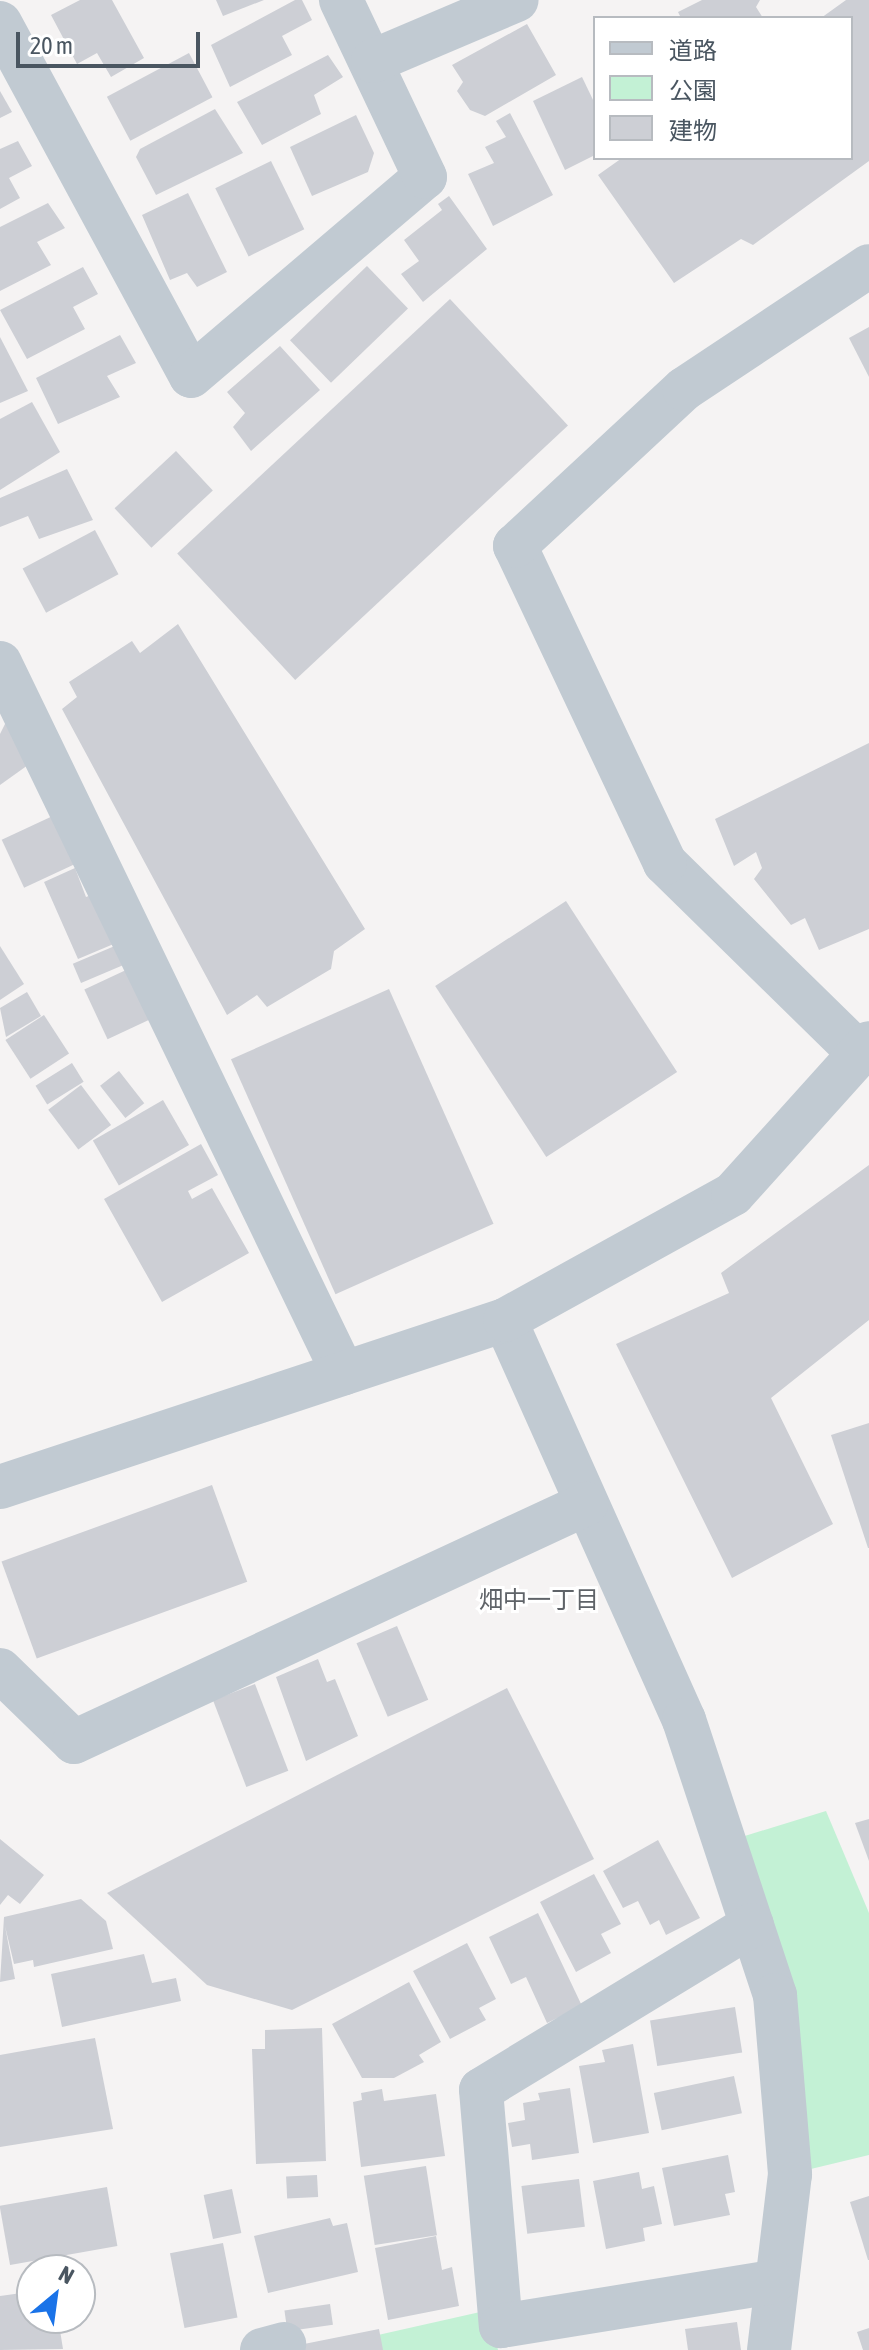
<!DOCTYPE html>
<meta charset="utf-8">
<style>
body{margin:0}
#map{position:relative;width:869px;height:2350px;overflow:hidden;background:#f5f3f3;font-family:"Asap Condensed","Noto Sans JP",sans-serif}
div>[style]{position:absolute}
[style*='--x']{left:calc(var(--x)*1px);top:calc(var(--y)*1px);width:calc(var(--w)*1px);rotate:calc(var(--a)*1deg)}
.green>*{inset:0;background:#c3f1d5}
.building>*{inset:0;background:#cdcfd5;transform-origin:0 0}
.street>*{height:44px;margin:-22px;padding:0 22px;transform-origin:22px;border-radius:22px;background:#c1cad2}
span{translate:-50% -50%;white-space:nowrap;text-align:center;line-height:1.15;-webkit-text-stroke:6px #fff;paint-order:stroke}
.neighbourhood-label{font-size:24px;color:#5f6368}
.legend{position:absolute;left:593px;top:16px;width:260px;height:144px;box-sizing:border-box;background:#fff;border:2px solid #b7bbc0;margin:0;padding:10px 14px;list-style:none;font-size:24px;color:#4a5661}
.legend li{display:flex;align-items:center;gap:16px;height:40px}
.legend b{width:40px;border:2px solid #b7bbc0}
.north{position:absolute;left:16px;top:2254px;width:80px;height:80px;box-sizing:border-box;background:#fff;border:2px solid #b7bbc0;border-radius:50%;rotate:29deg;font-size:22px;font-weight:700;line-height:32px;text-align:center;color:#4a5661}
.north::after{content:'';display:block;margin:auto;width:28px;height:36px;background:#1a73e8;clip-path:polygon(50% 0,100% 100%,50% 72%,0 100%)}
.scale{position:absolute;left:16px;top:32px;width:184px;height:36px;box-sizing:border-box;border:4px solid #4a5661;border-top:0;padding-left:10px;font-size:24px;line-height:28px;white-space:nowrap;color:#4a5661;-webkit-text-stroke:6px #fff;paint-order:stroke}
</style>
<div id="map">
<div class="green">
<div style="clip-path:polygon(826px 1811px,869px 1913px,869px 2155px,790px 2174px,735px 1839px)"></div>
<div style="clip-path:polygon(489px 2310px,498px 2350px,381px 2350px,378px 2335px)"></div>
</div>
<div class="building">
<div style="clip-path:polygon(80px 0,112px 0,144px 58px,111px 77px,97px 53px,77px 64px,51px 15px)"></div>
<div style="clip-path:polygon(216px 0,264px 0,223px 16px)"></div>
<div style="clip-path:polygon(295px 0,302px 0,312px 20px,282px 36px,292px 55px,230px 87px,211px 45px)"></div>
<div style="clip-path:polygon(702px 0,760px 0,756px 7px,763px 18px,681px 18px,678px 12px)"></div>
<div style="clip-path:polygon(846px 0,869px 0,869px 161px,753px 245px,741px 239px,674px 283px,598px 175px,622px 158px,851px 158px,851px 18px,821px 18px)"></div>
<div style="clip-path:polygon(527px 24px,556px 75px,485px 116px,470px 110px,457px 91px,463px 82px,452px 65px)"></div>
<div style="left:189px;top:53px;width:50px;height:93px;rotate:62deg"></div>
<div style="clip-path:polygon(328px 55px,343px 77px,314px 95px,321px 114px,262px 145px,237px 102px)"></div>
<div style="clip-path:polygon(582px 77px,595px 104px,595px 155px,565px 170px,533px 101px)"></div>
<div style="clip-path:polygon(0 91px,12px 112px,0 118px)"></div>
<div style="clip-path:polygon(215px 109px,243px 153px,156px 195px,136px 157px,140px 149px)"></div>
<div style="clip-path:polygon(510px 113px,553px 195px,493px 226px,468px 174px,494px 163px,485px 147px,506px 137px,496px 121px)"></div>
<div style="clip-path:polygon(356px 115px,374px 153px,368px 172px,312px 196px,290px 147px)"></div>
<div style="clip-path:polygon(18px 141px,32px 166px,9px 178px,20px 198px,0 209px,0 149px)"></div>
<div style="left:271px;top:161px;width:76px;height:62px;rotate:64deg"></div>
<div style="clip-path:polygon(188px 193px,227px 272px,197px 287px,187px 273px,170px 280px,142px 215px)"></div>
<div style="clip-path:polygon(449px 196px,487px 249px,423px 302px,401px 274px,419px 261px,404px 240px,442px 210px,438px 204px)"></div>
<div style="clip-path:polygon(48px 203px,65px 228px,37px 242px,51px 265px,0 291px,0 227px)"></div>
<div style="left:367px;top:266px;width:59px;height:107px;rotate:46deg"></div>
<div style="clip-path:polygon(83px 267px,98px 294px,73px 307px,85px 329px,27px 359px,0 310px)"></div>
<div style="left:450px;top:299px;width:173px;height:373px;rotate:47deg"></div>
<div style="clip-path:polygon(869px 327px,869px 377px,849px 338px)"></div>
<div style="clip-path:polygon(120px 335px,136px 363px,107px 376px,120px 397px,58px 424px,36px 378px)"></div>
<div style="clip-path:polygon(0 337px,28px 391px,0 403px)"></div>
<div style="clip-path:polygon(280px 346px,320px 390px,251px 451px,233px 427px,245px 413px,227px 392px)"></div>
<div style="clip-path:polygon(32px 402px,60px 452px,0 490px,0 419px)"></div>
<div style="left:176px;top:451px;width:54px;height:84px;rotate:47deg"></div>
<div style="clip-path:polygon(67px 469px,93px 520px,39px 539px,28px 516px,0 527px,0 498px)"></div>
<div style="left:95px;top:530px;width:50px;height:82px;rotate:62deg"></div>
<div style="clip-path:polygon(178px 624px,365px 929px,334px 951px,331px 969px,267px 1007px,257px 995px,227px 1015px,62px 709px,77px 697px,69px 682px,132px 641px,140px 653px)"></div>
<div style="clip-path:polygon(6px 722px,35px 760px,0 785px,0 734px)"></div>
<div style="clip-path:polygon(869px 743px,869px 929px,819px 950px,805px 918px,791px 925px,754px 879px,762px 868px,756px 852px,734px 866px,715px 819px)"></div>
<div style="left:57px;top:814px;width:53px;height:61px;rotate:65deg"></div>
<div style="clip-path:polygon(75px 868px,86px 897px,94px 894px,116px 943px,78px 959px,44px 882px)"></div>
<div style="left:566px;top:901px;width:204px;height:156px;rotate:57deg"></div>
<div style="left:117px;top:945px;width:21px;height:48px;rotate:67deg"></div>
<div style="clip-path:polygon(0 946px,24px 984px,0 1000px)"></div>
<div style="left:126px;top:970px;width:55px;height:46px;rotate:65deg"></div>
<div style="left:389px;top:989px;width:257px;height:173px;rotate:66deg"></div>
<div style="clip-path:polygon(27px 992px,41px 1016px,6px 1037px,0 1008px)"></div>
<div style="left:44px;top:1015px;width:46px;height:46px;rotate:57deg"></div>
<div style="left:72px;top:1063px;width:22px;height:43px;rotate:58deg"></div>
<div style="left:119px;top:1071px;width:41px;height:24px;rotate:52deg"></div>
<div style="left:81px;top:1085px;width:50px;height:41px;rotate:53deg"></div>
<div style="left:163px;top:1100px;width:52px;height:81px;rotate:60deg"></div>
<div style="clip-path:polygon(201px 1144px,218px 1175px,188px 1191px,192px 1199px,212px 1188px,249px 1253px,162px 1302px,104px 1199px)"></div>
<div style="clip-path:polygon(869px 1165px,869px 1320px,771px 1398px,833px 1524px,732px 1578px,616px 1344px,729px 1293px,721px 1273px)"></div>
<div style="clip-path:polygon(869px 1423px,869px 1548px,868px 1548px,831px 1435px)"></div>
<div style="left:212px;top:1485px;width:103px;height:224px;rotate:70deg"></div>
<div style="left:397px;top:1626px;width:80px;height:44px;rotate:67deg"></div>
<div style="clip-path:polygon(318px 1659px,327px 1682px,335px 1679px,358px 1736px,306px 1761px,276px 1677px)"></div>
<div style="left:255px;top:1684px;width:93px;height:45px;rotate:69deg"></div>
<div style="clip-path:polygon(507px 1688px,594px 1859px,292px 2010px,207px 1985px,107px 1893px)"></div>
<div style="clip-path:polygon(869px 1819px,869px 1861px,855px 1823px)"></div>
<div style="clip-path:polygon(0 1839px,44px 1875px,20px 1904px,8px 1895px,0 1905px)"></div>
<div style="clip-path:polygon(658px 1840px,700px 1918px,666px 1935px,659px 1920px,650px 1925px,638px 1901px,623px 1908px,603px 1871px)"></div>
<div style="clip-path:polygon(594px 1874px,621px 1924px,601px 1934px,611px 1953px,576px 1972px,540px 1902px)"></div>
<div style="clip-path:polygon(81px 1899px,106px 1921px,113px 1949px,34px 1967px,33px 1960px,14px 1964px,5px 1926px,15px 1979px,0 1982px,4px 1917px)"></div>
<div style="clip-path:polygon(538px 1913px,582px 2006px,547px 2023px,526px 1977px,511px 1984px,489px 1937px)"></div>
<div style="clip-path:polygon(467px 1943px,496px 1999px,479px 2008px,486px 2020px,450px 2039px,413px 1971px)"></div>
<div style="clip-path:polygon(144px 1954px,152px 1983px,176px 1978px,181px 2001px,62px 2027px,51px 1974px)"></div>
<div style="clip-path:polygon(409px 1982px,441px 2042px,419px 2055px,424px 2062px,394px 2078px,362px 2078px,332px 2024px)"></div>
<div style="left:735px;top:2007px;width:46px;height:86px;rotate:81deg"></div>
<div style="clip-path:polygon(322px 2028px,326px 2161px,256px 2164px,252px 2049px,265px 2049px,265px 2030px)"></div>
<div style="clip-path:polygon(95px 2038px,113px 2129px,0 2147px,0 2055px)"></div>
<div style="clip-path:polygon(633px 2044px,649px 2133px,593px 2143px,579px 2066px,605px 2062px,602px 2050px)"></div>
<div style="left:734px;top:2076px;width:38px;height:82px;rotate:78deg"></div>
<div style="clip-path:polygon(570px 2088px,579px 2153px,532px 2160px,530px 2144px,512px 2147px,508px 2123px,525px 2120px,523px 2103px,540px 2100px,538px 2093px)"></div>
<div style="clip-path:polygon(382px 2089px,384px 2101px,436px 2094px,445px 2156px,361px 2167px,353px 2102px,362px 2100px,361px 2093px)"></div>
<div style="clip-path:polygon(728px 2155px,735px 2192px,725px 2194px,730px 2215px,674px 2226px,662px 2168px)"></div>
<div style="left:426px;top:2166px;width:70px;height:63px;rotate:81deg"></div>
<div style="clip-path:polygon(639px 2172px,642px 2189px,654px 2186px,662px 2224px,643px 2228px,645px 2241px,606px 2249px,593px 2181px)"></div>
<div style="left:317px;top:2175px;width:22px;height:31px;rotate:87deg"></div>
<div style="left:579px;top:2179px;width:48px;height:58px;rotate:83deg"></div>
<div style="left:107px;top:2187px;width:60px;height:109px;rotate:80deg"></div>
<div style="left:232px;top:2189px;width:45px;height:29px;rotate:78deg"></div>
<div style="clip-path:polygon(869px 2196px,869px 2260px,868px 2260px,850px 2202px)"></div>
<div style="clip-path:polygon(330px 2218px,333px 2226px,347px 2223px,358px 2272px,268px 2293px,254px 2236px)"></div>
<div style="clip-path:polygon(436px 2236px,442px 2270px,452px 2267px,459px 2306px,388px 2320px,375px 2248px)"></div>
<div style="left:223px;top:2243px;width:76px;height:54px;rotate:79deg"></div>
<div style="clip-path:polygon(29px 2292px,32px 2318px,58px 2318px,63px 2349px,0 2350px,0 2296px)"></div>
<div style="left:330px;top:2304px;width:21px;height:46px;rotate:82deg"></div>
<div style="clip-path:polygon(737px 2322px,741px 2350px,688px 2350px,685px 2329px)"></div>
<div style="clip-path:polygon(869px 2328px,869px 2350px,863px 2350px,857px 2332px)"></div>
<div style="clip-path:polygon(379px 2329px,383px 2350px,295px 2350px,294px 2346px)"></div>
</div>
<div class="street">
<div style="--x:0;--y:23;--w:401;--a:61.6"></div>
<div style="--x:191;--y:376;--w:307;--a:-40.4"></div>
<div style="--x:425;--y:177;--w:196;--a:-115.4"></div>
<div style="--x:373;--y:61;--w:156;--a:-23"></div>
<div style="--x:0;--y:663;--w:789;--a:64.21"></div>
<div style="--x:857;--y:1051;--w:269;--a:-135.6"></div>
<div style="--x:665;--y:863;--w:351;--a:-115.3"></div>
<div style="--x:515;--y:546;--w:231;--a:-42.9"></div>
<div style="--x:684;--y:389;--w:222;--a:-33.6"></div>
<div style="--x:505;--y:1320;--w:438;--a:65.9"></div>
<div style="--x:684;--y:1720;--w:290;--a:71.7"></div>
<div style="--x:775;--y:1995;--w:180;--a:85.2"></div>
<div style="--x:790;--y:2174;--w:177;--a:96.8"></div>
<div style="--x:0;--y:1487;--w:532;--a:-18.3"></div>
<div style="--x:505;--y:1320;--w:260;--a:-28.9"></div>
<div style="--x:733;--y:1194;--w:203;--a:-48"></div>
<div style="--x:0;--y:1670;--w:103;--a:44.2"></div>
<div style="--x:74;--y:1742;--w:565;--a:-24.93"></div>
<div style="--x:752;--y:1925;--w:317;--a:148.7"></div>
<div style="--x:481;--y:2090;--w:237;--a:85.2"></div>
<div style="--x:501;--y:2326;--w:276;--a:-9.2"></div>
<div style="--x:262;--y:2350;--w:23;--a:-15"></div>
</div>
<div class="neighbourhood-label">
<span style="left:539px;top:1600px">畑中一丁目</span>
</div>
<ul class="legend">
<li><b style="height:10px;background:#c1cad2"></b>道路</li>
<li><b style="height:22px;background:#c3f1d5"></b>公園</li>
<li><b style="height:22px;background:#cdcfd5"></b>建物</li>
</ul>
<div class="north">N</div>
<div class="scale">20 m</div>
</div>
